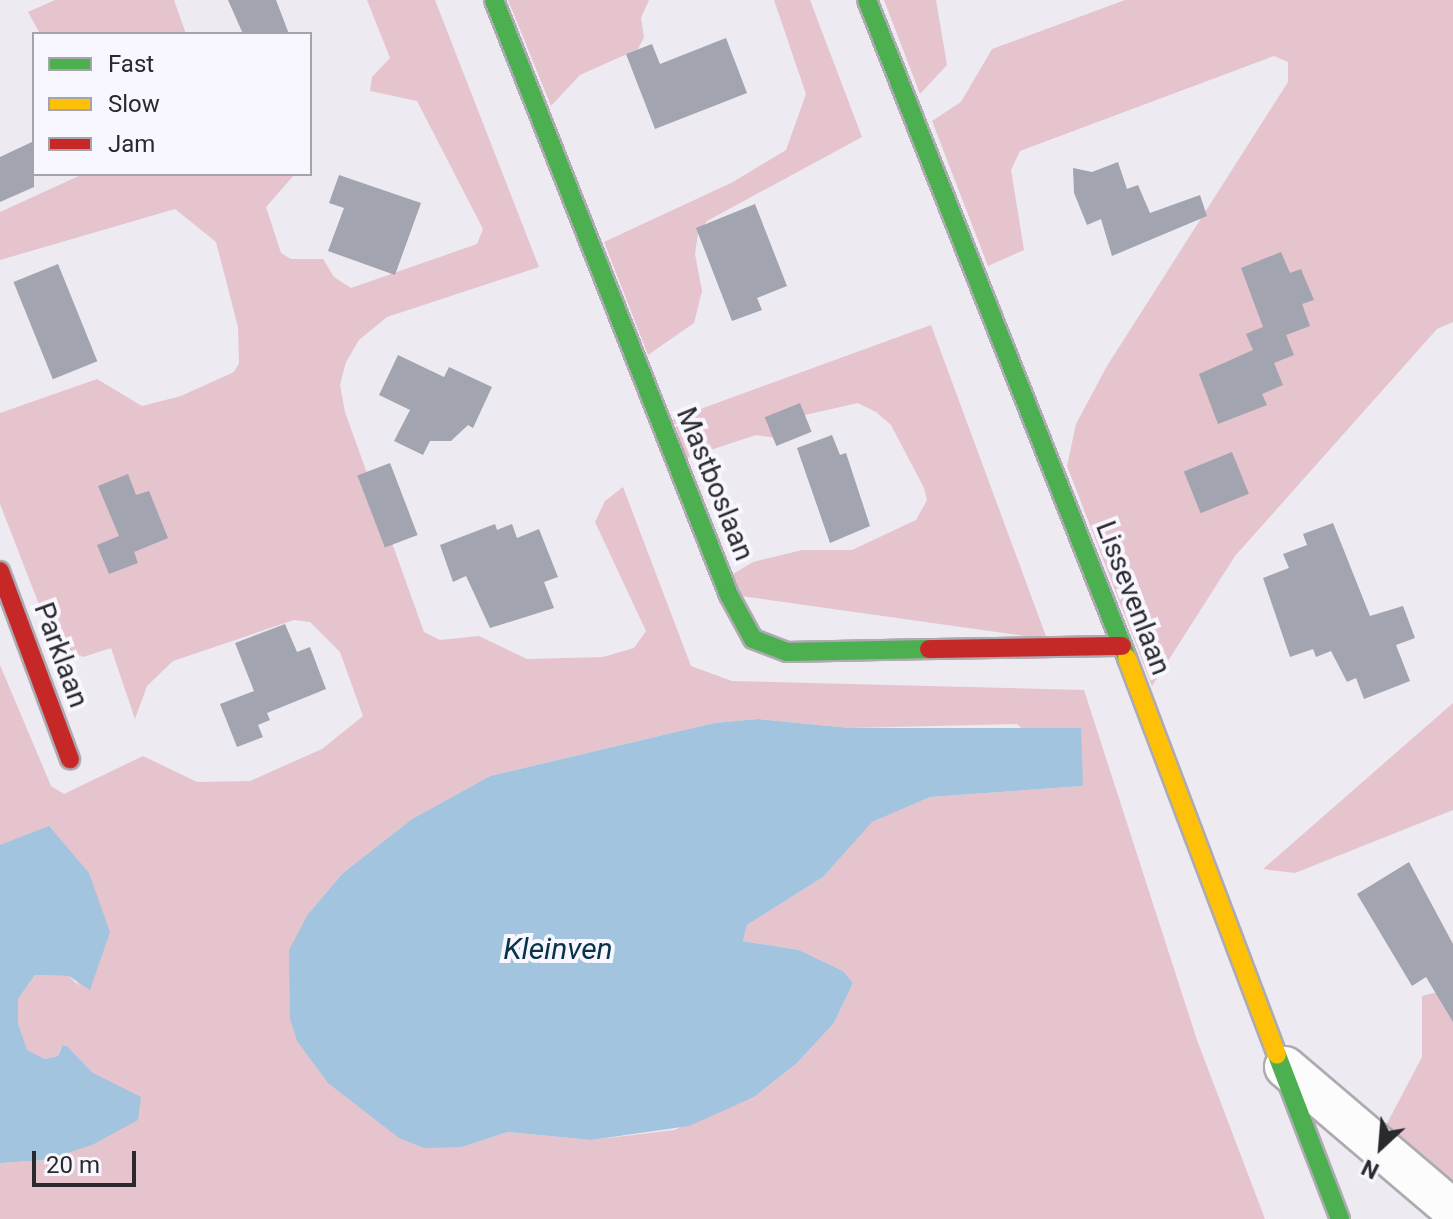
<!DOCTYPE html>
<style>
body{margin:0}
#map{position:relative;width:1453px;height:1219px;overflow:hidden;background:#edeaf2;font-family:Roboto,sans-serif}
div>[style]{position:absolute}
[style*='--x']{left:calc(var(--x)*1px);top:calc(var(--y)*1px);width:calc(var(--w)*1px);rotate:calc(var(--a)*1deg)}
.forest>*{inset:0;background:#e5c4cd}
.water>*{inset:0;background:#a2c4de}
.building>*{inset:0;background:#a2a4af;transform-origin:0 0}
.roads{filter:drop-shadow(2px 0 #adabb1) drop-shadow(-2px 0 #adabb1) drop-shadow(0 2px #adabb1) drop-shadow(0 -2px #adabb1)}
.street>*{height:40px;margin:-20px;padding:0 20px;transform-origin:20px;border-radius:20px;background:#fcfcfd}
.fast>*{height:18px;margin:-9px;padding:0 9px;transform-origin:9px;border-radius:9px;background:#4caf50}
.slow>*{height:18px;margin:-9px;padding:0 9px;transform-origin:9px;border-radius:9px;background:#ffc107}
.jam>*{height:18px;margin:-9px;padding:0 9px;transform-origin:9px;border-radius:9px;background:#c62828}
span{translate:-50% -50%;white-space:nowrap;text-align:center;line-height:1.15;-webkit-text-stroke:8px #f8f6fe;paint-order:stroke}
.street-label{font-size:28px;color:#2a292e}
.water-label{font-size:30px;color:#08334b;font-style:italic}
.legend{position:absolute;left:32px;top:32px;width:280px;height:144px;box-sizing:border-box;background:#f8f6fe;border:2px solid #a6a4ab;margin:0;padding:10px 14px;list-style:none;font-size:24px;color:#2a292e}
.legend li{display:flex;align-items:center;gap:16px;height:40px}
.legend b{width:40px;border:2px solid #a6a4ab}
.north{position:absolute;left:1341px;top:1107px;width:80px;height:80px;-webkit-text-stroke:6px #f8f6fe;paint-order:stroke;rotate:206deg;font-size:22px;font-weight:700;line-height:32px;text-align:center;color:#2a292e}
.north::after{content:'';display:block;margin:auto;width:28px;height:36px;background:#2a292e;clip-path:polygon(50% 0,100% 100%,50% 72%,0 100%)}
.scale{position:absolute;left:32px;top:1151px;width:104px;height:36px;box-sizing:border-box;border:4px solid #2a292e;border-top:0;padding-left:10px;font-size:24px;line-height:28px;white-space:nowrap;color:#2a292e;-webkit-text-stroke:6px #f8f6fe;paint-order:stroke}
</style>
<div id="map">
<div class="forest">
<div style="clip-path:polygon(55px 0,174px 0,186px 34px,40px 34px,28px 12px)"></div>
<div style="clip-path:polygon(evenodd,367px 0,435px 0,539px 267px,387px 317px,359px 340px,346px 362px,340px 385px,345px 412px,424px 632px,440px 640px,479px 636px,527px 659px,603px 657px,634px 648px,646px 631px,595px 522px,605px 501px,623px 487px,691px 666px,732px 681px,1084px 690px,1197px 1040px,1265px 1219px,0 1219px,0 1163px,45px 1160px,93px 1073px,67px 1046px,61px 1047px,58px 1056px,45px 1059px,26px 1050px,18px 1023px,18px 999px,35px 975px,69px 976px,79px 986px,7px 844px,0 845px,0 665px,51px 786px,64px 794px,143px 756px,197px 782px,250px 781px,322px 749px,363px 716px,340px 652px,310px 622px,294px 620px,173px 661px,147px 686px,135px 719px,111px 648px,83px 657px,54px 643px,0 504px,0 413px,97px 379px,142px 406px,181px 396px,234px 372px,239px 363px,238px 327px,216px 242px,175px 209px,0 260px,0 212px,83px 174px,295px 174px,266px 207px,281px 253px,291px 259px,323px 259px,334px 277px,351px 288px,477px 244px,483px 229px,417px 101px,370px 91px,372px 77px,390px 58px,367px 0,758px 719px,850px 728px,1017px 724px,1083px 786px,930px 797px,871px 822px,823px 877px,747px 925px,743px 941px,799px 950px,843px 971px,853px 983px,834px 1023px,796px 1064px,754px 1097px,674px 1130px,591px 1140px,508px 1132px,462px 1147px,308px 914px,343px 873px,412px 819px,490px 776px,714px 723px,758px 719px)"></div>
<div style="clip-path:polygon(508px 0,649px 0,641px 18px,644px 37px,638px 49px,580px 75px,551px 106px)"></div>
<div style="clip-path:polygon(774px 0,810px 0,862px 137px,707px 221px,698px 234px,695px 254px,702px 291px,694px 323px,648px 355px,604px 242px,733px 182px,786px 150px,806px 94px)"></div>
<div style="clip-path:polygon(884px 0,936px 0,947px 65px,920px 94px)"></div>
<div style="clip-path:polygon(1125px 0,1453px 0,1453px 322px,1437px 329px,1235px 556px,1152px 686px,1067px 466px,1076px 424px,1107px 366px,1288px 82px,1288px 62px,1274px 56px,1020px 151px,1011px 170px,1024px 250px,988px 266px,932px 121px,961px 102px,992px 49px)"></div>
<div style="clip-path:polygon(931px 325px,1047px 639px,741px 596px,733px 574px,753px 562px,802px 550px,852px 550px,916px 520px,927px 500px,924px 488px,891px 425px,876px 412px,858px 403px,805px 415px,783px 439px,756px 435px,686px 458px,673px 419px)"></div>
<div style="clip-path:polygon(1453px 703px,1453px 810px,1295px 873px,1263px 869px)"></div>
<div style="clip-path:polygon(1453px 988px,1453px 1192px,1382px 1133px,1422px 1057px,1422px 996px)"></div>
</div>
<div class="water">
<div style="clip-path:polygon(758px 719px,850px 728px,1081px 728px,1083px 786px,930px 797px,872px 822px,823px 877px,747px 925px,743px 941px,799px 950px,843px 971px,853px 983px,834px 1023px,796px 1064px,754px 1097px,689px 1126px,591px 1140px,508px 1132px,462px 1147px,424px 1148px,399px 1138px,328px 1083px,297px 1041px,290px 1019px,289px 950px,308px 914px,343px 873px,412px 819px,490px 776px,714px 723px)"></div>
<div style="clip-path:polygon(49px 826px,89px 873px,110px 932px,90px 990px,69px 976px,35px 975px,18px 999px,18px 1023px,27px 1050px,45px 1059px,58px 1056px,62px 1046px,67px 1046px,93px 1073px,141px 1097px,138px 1120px,92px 1145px,45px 1160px,0 1163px,0 845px)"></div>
</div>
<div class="building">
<div style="clip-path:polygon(228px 0,276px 0,289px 34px,243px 34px)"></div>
<div style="clip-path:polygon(726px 38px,747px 93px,655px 129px,626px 54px,652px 44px,660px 64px)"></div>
<div style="clip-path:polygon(34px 141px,34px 187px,0 202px,0 157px)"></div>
<div style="clip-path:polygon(1118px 162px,1127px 189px,1138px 185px,1150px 213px,1200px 195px,1207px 216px,1112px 256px,1101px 219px,1087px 225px,1074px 193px,1073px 168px,1092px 172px)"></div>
<div style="clip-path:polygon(339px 175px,421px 203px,395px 275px,328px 251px,344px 208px,329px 203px)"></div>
<div style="clip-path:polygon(755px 204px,787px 286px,757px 298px,762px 310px,732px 321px,696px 228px)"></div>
<div style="clip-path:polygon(1281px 252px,1290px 273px,1301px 269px,1314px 300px,1302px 304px,1310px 326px,1286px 335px,1294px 355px,1274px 363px,1283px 385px,1262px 394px,1267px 405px,1218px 424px,1199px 374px,1253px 350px,1246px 334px,1263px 327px,1241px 268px)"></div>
<div style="left:58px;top:264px;width:105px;height:48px;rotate:68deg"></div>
<div style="clip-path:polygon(398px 355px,444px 377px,449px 367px,492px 387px,473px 428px,468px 425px,451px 441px,430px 441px,423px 455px,394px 441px,410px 410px,379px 395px)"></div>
<div style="left:800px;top:403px;width:31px;height:38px;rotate:68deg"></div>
<div style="clip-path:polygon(832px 435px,840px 455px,846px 453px,870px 526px,830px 543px,797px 448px)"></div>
<div style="left:1232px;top:452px;width:45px;height:52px;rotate:68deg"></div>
<div style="left:390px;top:463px;width:77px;height:35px;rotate:69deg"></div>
<div style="clip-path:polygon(128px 474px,136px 495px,149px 491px,168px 538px,134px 552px,138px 563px,109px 574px,97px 545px,119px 536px,98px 486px)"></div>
<div style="clip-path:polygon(1333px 523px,1370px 616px,1403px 606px,1415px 638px,1396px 645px,1410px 681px,1364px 699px,1356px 678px,1347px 682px,1331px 651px,1316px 657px,1313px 649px,1290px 657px,1263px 578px,1289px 568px,1283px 554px,1307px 545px,1303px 534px)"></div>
<div style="clip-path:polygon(495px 524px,497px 530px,512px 524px,517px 538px,539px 529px,558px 577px,544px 582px,554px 608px,490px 628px,466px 576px,453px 582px,440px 545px)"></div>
<div style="clip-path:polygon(285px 624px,297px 652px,310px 647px,326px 689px,267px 713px,270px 720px,258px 725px,263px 737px,237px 747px,220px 704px,254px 691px,235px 643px)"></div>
<div style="clip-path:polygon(1409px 862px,1453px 944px,1453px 1022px,1426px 977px,1412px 986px,1357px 894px)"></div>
</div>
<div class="roads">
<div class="street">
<div style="--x:1285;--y:1067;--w:221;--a:40.4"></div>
</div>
<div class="fast">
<div style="--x:494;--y:0;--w:640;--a:68.45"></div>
<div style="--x:729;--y:595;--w:50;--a:61.4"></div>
<div style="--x:753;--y:639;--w:36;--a:21"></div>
<div style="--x:787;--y:652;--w:142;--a:-1.2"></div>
<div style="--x:867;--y:0;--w:708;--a:68.44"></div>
<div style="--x:1277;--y:1055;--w:176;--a:69"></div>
</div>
<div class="slow">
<div style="--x:1127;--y:658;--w:424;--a:69.3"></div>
</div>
<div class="jam">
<div style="--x:0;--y:571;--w:201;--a:69.6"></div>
<div style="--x:929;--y:649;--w:193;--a:-0.9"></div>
</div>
</div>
<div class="street-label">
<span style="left:715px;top:484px;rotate:68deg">Mastboslaan</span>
<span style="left:1133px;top:598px;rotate:69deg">Lissevenlaan</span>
<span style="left:61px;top:655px;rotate:70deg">Parklaan</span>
</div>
<div class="water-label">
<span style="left:558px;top:949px">Kleinven</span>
</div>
<ul class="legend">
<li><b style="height:10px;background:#4caf50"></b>Fast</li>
<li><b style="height:10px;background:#ffc107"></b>Slow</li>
<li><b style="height:10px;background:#c62828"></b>Jam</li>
</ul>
<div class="north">N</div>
<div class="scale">20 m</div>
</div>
